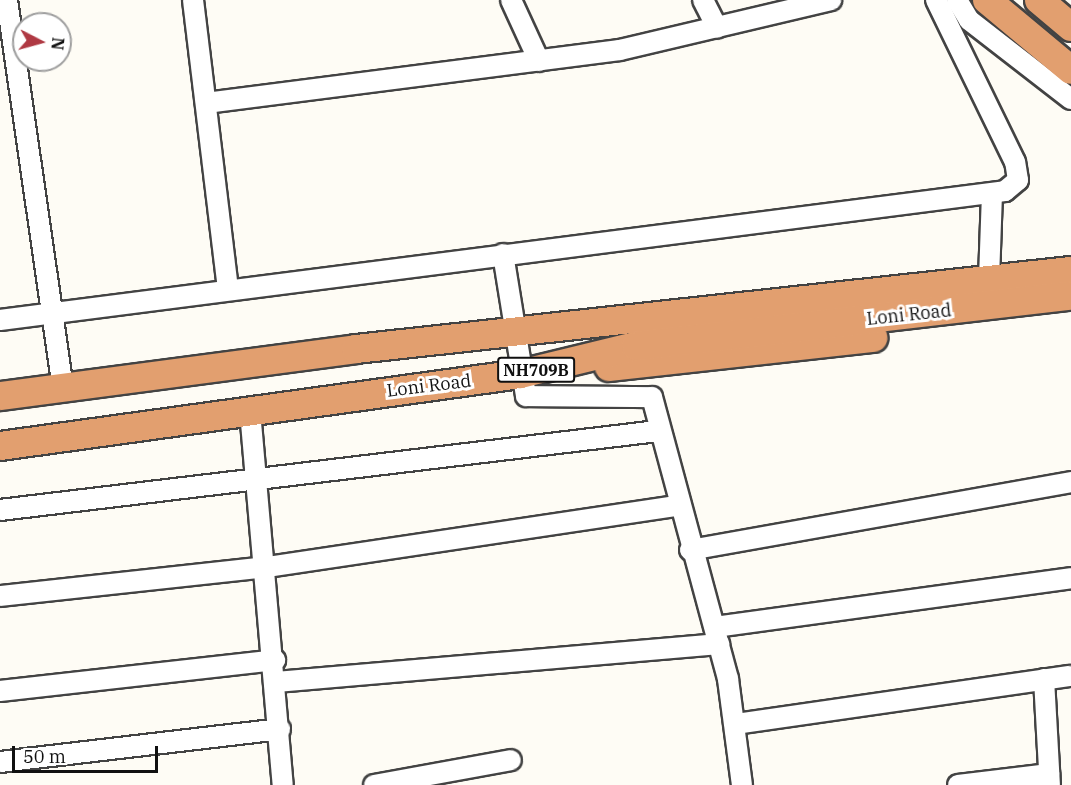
<!DOCTYPE html>
<style>
body{margin:0}
#map{position:relative;width:1071px;height:785px;overflow:hidden;background:#fefcf5;font-family:"IBM Plex Serif",serif}
div>[style]{position:absolute}
[style*='--x']{left:calc(var(--x)*1px);top:calc(var(--y)*1px);width:calc(var(--w)*1px);rotate:calc(var(--a)*1deg)}
.roads{filter:drop-shadow(2px 0 #434343) drop-shadow(-2px 0 #434343) drop-shadow(0 2px #434343) drop-shadow(0 -2px #434343)}
.minor>*{height:20px;margin:-10px;padding:0 10px;transform-origin:10px;border-radius:10px;background:#fff}
.highway>*{height:28px;margin:-14px;padding:0 14px;transform-origin:14px;border-radius:14px;background:#e29f6f}
span{translate:-50% -50%;white-space:nowrap;text-align:center;line-height:1.15;-webkit-text-stroke:6px #fff;paint-order:stroke}
.shield-label span{padding:2px 4px;background:#fff;border:2px solid;border-radius:4px;-webkit-text-stroke-width:0}
.shield-label{font-size:16px;color:#101010;font-weight:700}
.street-label{font-size:18px;color:#101010}
.north{position:absolute;left:12px;top:12px;width:60px;height:60px;box-sizing:border-box;background:#fff;border:2px solid #9f9f9f;border-radius:50%;rotate:96deg;font-size:16px;font-weight:700;line-height:24px;text-align:center;color:#101010}
.north::after{content:'';display:block;margin:auto;width:21px;height:27px;background:#af3943;clip-path:polygon(50% 0,100% 100%,50% 72%,0 100%)}
.scale{position:absolute;left:12px;top:746px;width:146px;height:27px;box-sizing:border-box;border:3px solid #101010;border-top:0;padding-left:8px;font-size:18px;line-height:21px;white-space:nowrap;color:#101010;-webkit-text-stroke:4px #fff;paint-order:stroke}
</style>
<div id="map">
<div class="roads">
<div class="minor">
<div style="--x:7;--y:0;--w:392;--a:81.8"></div>
<div style="--x:193;--y:0;--w:291;--a:83.1"></div>
<div style="--x:511;--y:0;--w:67;--a:65.3"></div>
<div style="--x:703;--y:0;--w:31;--a:63"></div>
<div style="--x:957;--y:0;--w:23;--a:59"></div>
<div style="--x:969;--y:20;--w:129;--a:37.8"></div>
<div style="--x:206;--y:103;--w:417;--a:-7.3"></div>
<div style="--x:620;--y:50;--w:217;--a:-13.3"></div>
<div style="--x:503;--y:254;--w:144;--a:80.8"></div>
<div style="--x:526;--y:396;--w:126;--a:0.5"></div>
<div style="--x:652;--y:397;--w:292;--a:74.9"></div>
<div style="--x:728;--y:679;--w:107;--a:82.5"></div>
<div style="--x:989;--y:279;--w:84;--a:-88"></div>
<div style="--x:0;--y:320;--w:1013;--a:-7.31"></div>
<div style="--x:1005;--y:191;--w:17;--a:-40"></div>
<div style="--x:1018;--y:180;--w:18;--a:-99"></div>
<div style="--x:1015;--y:162;--w:180;--a:-116"></div>
<div style="--x:250;--y:411;--w:375;--a:85"></div>
<div style="--x:0;--y:510;--w:663;--a:-6.85"></div>
<div style="--x:690;--y:550;--w:387;--a:-10.1"></div>
<div style="--x:0;--y:596;--w:270;--a:-6.2"></div>
<div style="--x:268;--y:567;--w:415;--a:-8.5"></div>
<div style="--x:715;--y:627;--w:359;--a:-7.8"></div>
<div style="--x:1044;--y:679;--w:106;--a:86.8"></div>
<div style="--x:276;--y:682;--w:445;--a:-4.9"></div>
<div style="--x:0;--y:691;--w:277;--a:-6.4"></div>
<div style="--x:736;--y:724;--w:337;--a:-8.2"></div>
<div style="--x:0;--y:762;--w:282;--a:-6.7"></div>
<div style="--x:374;--y:785;--w:139;--a:-10.3"></div>
<div style="--x:958;--y:785;--w:92;--a:-6.9"></div>
</div>
<div class="highway">
<div style="--x:987;--y:0;--w:109;--a:39.8"></div>
<div style="--x:1039;--y:0;--w:42;--a:40.2"></div>
<div style="--x:609;--y:367;--w:266;--a:-6.3"></div>
<div style="--x:0;--y:396;--w:359;--a:-7.5"></div>
<div style="--x:356;--y:349;--w:719;--a:-6.23"></div>
<div style="--x:0;--y:446;--w:525;--a:-7.88"></div>
<div style="--x:520;--y:374;--w:119;--a:-13.6"></div>
<div style="--x:636;--y:346;--w:438;--a:-6.6"></div>
</div>
</div>
<div class="shield-label">
<span style="left:536px;top:370px">NH709B</span>
</div>
<div class="street-label">
<span style="left:909px;top:315px;rotate:-6deg">Loni Road</span>
<span style="left:429px;top:386px;rotate:-7deg">Loni Road</span>
</div>
<div class="north">N</div>
<div class="scale">50 m</div>
</div>
